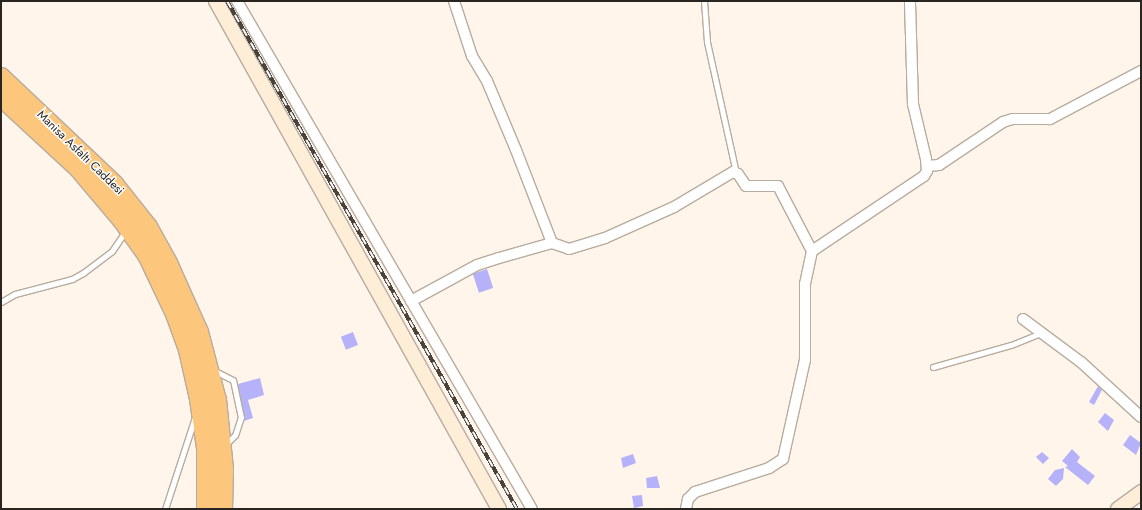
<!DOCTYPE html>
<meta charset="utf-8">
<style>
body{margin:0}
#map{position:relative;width:1142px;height:510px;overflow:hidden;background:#fff5ea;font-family:Jost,sans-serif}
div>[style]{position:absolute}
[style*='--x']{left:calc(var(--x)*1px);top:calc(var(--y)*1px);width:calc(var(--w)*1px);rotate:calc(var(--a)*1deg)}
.building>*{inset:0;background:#b6b2fa;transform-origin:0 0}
.roads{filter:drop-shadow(1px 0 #b7ac9e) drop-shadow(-1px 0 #b7ac9e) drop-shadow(0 1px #b7ac9e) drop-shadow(0 -1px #b7ac9e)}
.lane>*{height:5px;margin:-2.5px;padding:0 2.5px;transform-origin:2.5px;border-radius:2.5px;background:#fff}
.street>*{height:10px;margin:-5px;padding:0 5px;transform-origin:5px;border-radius:5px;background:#fff}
.secondary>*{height:14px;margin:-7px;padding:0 7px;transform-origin:7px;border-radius:7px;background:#feeed8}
.highway>*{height:18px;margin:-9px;padding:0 9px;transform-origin:9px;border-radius:9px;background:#fdc67d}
.rail>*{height:4px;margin-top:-2px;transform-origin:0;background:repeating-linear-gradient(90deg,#fff 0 8px,#48433d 0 16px);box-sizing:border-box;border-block:1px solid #48433d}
span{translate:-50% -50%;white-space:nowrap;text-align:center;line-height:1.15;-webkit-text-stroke:3px #fff;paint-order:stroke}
.street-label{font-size:12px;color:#292520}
.frame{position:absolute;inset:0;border:2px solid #292520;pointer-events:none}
</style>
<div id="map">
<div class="building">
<div style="left:487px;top:269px;width:20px;height:15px;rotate:72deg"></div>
<div style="left:353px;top:332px;width:14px;height:13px;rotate:69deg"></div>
<div style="clip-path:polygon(260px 378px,264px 395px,248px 400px,253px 418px,244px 421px,238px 384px)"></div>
<div style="clip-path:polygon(1098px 386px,1102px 390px,1094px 405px,1089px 402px)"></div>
<div style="clip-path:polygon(1105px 413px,1114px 420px,1108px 431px,1098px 422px)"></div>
<div style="clip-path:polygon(1130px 435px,1141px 443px,1136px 455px,1123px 445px)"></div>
<div style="clip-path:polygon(1072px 449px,1080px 457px,1077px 462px,1095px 476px,1088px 485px,1065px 467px,1068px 466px,1062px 461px)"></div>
<div style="clip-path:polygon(1042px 452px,1049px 458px,1043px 464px,1036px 457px)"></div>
<div style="clip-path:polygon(633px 454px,636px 463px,623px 468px,621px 458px)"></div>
<div style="clip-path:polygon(1064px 468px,1063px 479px,1056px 486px,1048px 479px,1055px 470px)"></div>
<div style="clip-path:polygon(657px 476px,660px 488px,647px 488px,646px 478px)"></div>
<div style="clip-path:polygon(642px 495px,643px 506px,634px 508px,632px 496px)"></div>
</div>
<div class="roads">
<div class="lane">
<div style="--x:704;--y:1;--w:41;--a:85.8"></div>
<div style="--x:707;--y:42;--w:134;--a:77.5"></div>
<div style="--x:1;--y:302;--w:16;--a:-30"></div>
<div style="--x:15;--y:294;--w:59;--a:-14.7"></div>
<div style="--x:72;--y:279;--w:13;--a:-29"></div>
<div style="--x:83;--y:273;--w:36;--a:-37"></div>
<div style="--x:112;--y:251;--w:25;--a:-56"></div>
<div style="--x:933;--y:367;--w:81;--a:-15.8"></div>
<div style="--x:1011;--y:345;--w:32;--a:-22"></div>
<div style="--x:213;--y:370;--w:22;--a:27"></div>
<div style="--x:233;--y:380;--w:38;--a:78"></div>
<div style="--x:241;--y:417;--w:19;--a:108"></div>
<div style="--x:235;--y:435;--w:13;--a:135"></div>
<div style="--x:165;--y:509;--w:97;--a:-71.9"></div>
</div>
<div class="street">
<div style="--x:237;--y:1;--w:587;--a:59.86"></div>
<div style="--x:454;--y:1;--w:58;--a:71.9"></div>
<div style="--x:472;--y:56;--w:29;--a:59"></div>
<div style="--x:487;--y:81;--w:75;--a:67.2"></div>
<div style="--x:516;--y:150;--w:100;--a:68.8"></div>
<div style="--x:927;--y:166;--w:12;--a:-5"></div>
<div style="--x:939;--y:165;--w:77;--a:-33.9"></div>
<div style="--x:1003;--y:122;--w:10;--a:-17"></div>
<div style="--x:1013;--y:119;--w:37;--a:0"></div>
<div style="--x:1050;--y:119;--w:103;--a:-27.8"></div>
<div style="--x:411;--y:301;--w:75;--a:-28.6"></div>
<div style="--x:477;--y:265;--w:23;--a:-18"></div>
<div style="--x:499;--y:258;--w:55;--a:-15.8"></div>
<div style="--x:552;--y:243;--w:18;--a:19"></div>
<div style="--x:569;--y:249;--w:38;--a:-17"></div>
<div style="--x:605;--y:238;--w:76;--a:-24.2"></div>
<div style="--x:674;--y:207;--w:69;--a:-30.7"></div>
<div style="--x:733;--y:172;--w:5;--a:22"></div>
<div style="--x:738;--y:174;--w:14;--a:56"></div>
<div style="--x:746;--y:186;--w:32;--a:0"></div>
<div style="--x:778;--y:186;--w:73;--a:62.4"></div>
<div style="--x:1023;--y:319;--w:72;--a:36.6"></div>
<div style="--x:1081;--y:362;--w:81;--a:42.5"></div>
<div style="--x:686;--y:509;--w:10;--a:-79"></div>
<div style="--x:688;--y:499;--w:10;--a:-45"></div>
<div style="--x:695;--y:492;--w:78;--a:-18"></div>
<div style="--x:769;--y:468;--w:17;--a:-33"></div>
<div style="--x:783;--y:459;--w:101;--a:-77.5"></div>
<div style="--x:805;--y:360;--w:76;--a:-90"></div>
<div style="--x:805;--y:284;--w:34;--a:-78"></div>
<div style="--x:812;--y:251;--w:135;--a:-33.8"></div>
<div style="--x:924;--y:176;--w:6;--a:-59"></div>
<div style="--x:927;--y:171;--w:12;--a:-95"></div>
<div style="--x:926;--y:159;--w:57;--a:-103.3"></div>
<div style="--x:913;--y:104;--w:103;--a:-91.7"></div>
</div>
<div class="secondary">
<div style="--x:216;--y:1;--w:582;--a:60.88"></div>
<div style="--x:1118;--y:509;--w:29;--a:-36"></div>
</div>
<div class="highway">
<div style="--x:1;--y:77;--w:156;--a:43.4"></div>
<div style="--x:114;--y:184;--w:55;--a:51.7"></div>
<div style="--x:148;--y:227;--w:41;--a:60.9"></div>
<div style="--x:168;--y:263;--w:76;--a:65.8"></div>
<div style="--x:199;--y:332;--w:70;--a:75.2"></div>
<div style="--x:217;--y:400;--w:69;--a:84.2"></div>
<div style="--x:224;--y:469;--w:40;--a:91.4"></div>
<div style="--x:1;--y:97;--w:105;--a:42.7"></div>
<div style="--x:78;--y:168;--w:68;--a:49.8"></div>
<div style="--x:122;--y:220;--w:43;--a:54.5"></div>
<div style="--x:147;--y:255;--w:65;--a:64.6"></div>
<div style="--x:175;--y:314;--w:38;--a:70"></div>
<div style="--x:188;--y:350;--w:50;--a:77.3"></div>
<div style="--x:199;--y:399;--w:49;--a:81.9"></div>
<div style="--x:206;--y:448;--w:61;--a:90"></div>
</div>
</div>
<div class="rail">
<div style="--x:227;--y:1;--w:585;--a:60.28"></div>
</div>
<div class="street-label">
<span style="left:80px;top:153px;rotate:44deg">Manisa Asfaltı Caddesi</span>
</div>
<div class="frame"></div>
</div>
